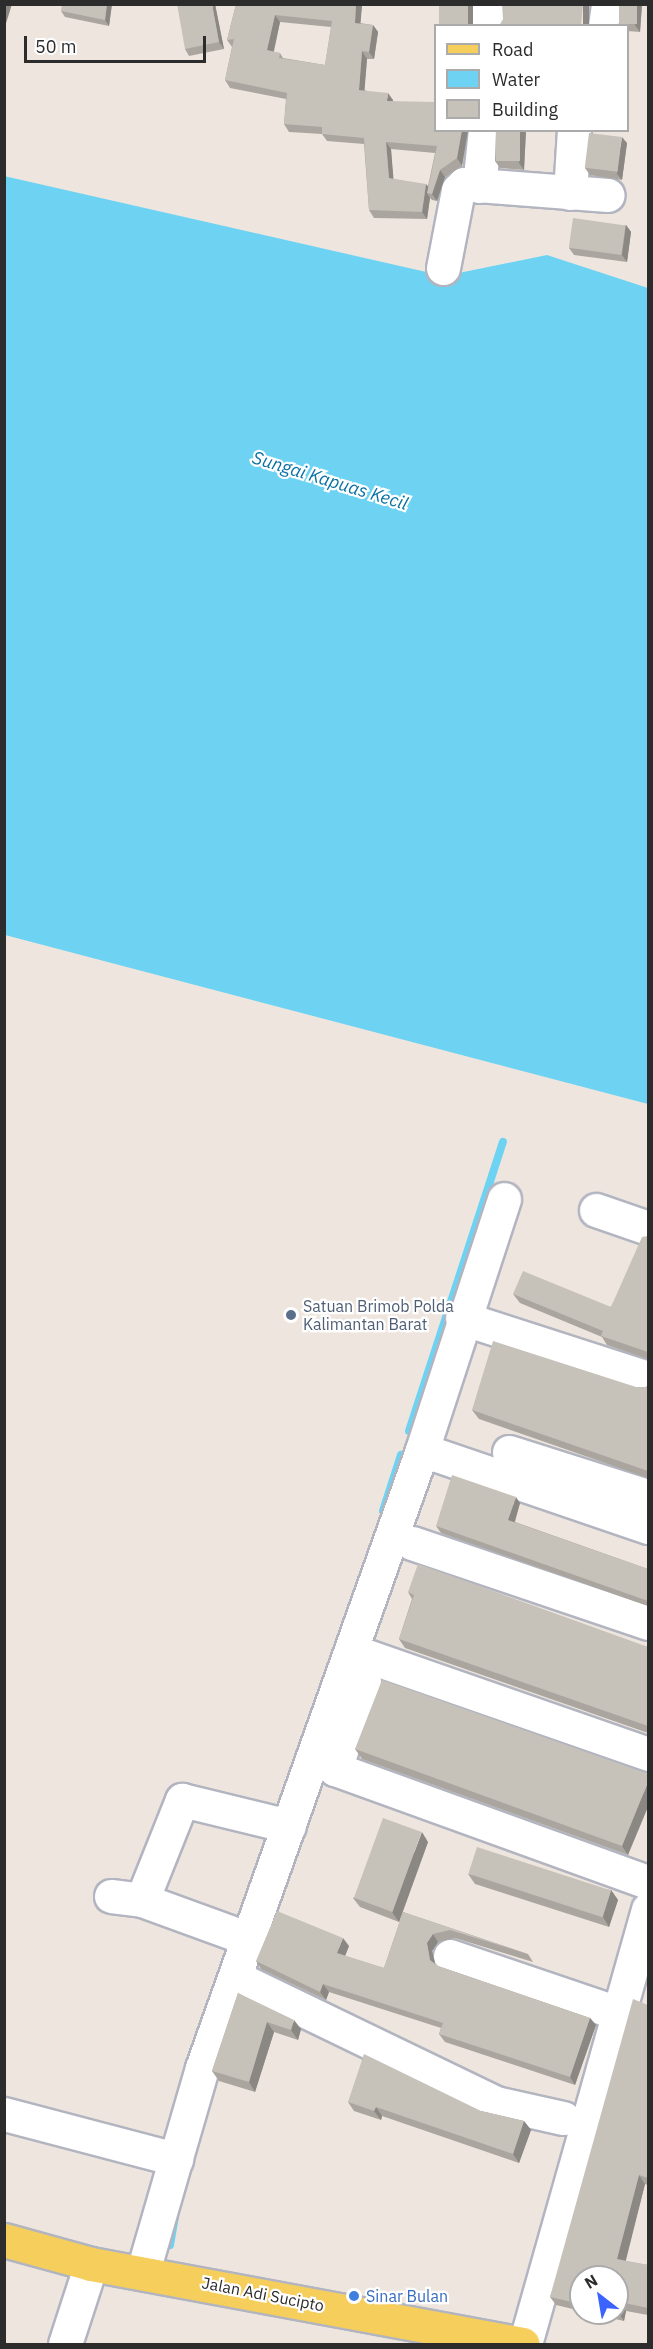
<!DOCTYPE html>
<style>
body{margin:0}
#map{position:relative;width:653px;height:2349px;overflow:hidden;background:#eee6de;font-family:"IBM Plex Sans",sans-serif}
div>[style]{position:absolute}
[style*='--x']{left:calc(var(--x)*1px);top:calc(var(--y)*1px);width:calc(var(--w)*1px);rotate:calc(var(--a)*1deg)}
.water>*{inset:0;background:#6ed3f3}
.stream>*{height:8px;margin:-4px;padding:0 4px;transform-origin:4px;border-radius:4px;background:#6ed3f3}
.roads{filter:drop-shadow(2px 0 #b2b5c0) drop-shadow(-2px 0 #b2b5c0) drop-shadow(0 2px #b2b5c0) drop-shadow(0 -2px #b2b5c0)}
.minor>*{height:33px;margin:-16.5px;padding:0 16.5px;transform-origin:16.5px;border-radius:16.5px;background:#fff}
.major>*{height:33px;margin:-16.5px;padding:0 16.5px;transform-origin:16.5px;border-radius:16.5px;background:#f6ce5b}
.wall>*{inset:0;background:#aaa69f}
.shaded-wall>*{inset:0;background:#8b8782;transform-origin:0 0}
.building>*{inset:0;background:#c6c1b9;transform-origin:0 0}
.dots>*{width:16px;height:16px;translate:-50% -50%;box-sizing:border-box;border:3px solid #fff;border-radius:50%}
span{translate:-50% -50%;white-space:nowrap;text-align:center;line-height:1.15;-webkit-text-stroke:4.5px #fff;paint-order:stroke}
.service-label{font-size:16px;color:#4e5e75}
.left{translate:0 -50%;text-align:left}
.street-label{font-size:16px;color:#2c2c2c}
.shop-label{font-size:16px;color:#366cbe}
.water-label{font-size:18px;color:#0971a3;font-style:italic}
.frame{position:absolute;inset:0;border:6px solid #2c2c2c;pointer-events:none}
.legend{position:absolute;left:434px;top:24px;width:195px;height:108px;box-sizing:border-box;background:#fff;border:2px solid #ababab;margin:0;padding:8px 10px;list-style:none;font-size:18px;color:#2c2c2c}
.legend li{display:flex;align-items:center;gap:12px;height:30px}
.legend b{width:30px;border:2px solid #ababab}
.north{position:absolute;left:569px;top:2265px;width:60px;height:60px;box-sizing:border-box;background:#fff;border:2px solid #ababab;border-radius:50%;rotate:329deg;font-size:16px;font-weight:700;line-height:24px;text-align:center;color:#2c2c2c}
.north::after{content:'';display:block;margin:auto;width:21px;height:27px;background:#3a63ff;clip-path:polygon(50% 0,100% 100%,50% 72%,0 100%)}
.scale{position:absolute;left:24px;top:36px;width:182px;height:27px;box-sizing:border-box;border:3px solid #2c2c2c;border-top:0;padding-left:8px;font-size:18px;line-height:21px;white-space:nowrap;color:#2c2c2c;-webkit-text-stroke:4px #fff;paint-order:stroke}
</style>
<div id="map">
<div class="water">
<div style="clip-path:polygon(4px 176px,444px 276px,547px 255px,648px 288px,648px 1104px,5px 935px)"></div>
</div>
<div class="stream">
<div style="--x:409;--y:1431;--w:304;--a:-72"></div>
<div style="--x:383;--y:1511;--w:59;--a:-72.2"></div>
<div style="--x:170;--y:2245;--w:28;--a:-80"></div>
</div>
<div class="roads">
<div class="minor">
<div style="--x:489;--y:26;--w:22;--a:-90"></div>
<div style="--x:605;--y:26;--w:22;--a:-82"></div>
<div style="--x:479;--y:186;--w:56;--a:-83.9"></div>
<div style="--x:570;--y:193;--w:63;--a:-86.4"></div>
<div style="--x:443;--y:268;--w:79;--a:-79.1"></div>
<div style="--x:458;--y:190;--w:8;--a:-45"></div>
<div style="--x:464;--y:184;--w:144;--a:4.4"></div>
<div style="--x:596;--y:1210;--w:55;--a:19.1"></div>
<div style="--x:462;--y:1318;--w:195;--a:17.9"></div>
<div style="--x:422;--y:1450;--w:239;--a:18.8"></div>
<div style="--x:509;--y:1452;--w:146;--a:17.6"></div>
<div style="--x:412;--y:1543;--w:249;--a:18.7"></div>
<div style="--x:367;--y:1656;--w:298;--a:19.2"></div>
<div style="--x:364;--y:1681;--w:93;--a:108.2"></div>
<div style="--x:335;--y:1769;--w:333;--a:19.9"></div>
<div style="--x:111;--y:1896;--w:31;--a:7"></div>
<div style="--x:249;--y:1939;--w:114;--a:-160"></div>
<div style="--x:142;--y:1900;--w:108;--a:-68.2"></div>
<div style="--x:182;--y:1800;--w:110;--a:13.7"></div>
<div style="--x:450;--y:1956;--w:176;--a:18.8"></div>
<div style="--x:235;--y:1977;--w:290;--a:25.8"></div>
<div style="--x:496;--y:2103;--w:69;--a:12.6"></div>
<div style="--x:4;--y:2114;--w:178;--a:14.7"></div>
<div style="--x:143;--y:2271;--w:211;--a:-73.8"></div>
<div style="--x:202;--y:2068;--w:656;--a:-70.4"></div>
<div style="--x:422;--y:1450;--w:264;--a:-71.9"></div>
<div style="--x:65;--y:2344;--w:84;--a:-72"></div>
<div style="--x:525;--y:2344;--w:452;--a:-74.2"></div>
</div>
<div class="major">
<div style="--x:4;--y:2240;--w:90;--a:15.4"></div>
<div style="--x:91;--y:2264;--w:439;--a:10.5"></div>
</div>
</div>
<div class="wall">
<div style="clip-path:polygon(112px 4px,109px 26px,65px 17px,61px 11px)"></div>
<div style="clip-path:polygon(215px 4px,224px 49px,189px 56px,185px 49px)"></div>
<div style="clip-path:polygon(evenodd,236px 4px,362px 5px,360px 23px,373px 25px,378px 32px,374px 59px,367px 59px,364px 90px,393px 100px,392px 101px,468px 130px,462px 166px,445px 177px,437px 201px,432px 200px,430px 198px,427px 219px,374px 218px,369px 210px,364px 144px,327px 141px,322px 134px,289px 132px,284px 124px,286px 99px,230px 88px,225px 80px,232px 47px,227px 40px,236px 4px,280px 22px,331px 27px,325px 65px,283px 58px,280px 53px,274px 52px,280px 22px,236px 4px,391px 149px,435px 153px,428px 186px,393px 179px,391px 149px)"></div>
<div style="clip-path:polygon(642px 4px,640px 32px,627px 31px,627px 26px,619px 26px,618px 24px)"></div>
<div style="clip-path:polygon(496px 130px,526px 130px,524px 170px,500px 168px,495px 161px)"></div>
<div style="clip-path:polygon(627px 143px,622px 180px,590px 175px,585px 168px)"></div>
<div style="clip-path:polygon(626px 225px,631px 232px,627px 262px,574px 255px,569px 248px)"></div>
<div style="clip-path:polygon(648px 1236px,648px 1359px,607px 1345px,602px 1337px,520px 1303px,513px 1294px,611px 1307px)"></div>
<div style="clip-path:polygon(648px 1385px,648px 1478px,479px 1419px,472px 1410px,636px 1387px,646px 1387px)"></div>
<div style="clip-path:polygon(520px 1503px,515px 1522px,648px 1569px,648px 1606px,441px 1533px,436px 1526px)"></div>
<div style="clip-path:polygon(408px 1592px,648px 1647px,648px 1733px,405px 1648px,399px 1639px,412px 1599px)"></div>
<div style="clip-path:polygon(355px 1749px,648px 1774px,628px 1855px,362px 1759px)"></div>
<div style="clip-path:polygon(428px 1842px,399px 1922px,360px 1907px,353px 1898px)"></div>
<div style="clip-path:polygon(468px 1874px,611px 1890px,618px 1900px,609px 1927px,475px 1884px)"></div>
<div style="clip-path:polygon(403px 1912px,528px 1954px,533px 1962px,455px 1938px,438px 1942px,432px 1951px,435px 1963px,438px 1966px,590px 2018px,596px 2025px,575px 2085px,445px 2042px,439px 2034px,441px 2028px,329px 1992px,326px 2000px,261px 1969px,256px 1961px,349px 1946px,345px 1956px,384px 1968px)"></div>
<div style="clip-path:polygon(238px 1993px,301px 2029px,298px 2040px,274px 2032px,255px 2092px,219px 2081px,212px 2071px)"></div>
<div style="clip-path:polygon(648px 2005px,648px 2185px,645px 2184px,625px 2261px,648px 2265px,648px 2315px,626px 2311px,624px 2321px,589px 2313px,617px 2313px,617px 2277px,581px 2277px,581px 2311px,556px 2305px,550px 2297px)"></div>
<div style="clip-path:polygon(348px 2102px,481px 2111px,524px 2121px,531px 2130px,519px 2163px,382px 2116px,381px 2120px,354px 2111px)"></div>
</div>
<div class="shaded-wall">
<div style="clip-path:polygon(6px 4px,12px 4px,4px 30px,4px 9px)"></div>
<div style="clip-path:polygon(107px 4px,112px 4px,109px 26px,105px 20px)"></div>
<div style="clip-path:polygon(212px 4px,215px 4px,224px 49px,219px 42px)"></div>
<div style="clip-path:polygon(356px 4px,362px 5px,360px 30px,355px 23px)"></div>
<div style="left:468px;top:4px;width:5px;height:22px"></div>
<div style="left:583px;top:4px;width:6px;height:22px"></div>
<div style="clip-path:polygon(637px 4px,642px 4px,640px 32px,635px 25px)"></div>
<div style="clip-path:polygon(275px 15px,280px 22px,272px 58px,267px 50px)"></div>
<div style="clip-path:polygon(373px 25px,378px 32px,374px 59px,369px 52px)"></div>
<div style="clip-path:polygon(362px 51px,367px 59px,364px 97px,359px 90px)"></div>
<div style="clip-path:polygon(388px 93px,393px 100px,392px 108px,387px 101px)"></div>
<div style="clip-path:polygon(462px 130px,468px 130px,462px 166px,457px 158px)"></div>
<div style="clip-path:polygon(520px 130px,526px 130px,524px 170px,519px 163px)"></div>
<div style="clip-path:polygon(622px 137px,627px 143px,622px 180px,617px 174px)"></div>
<div style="clip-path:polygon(386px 142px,391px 149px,394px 185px,389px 178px)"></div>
<div style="clip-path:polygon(440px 170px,445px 177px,437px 201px,432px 194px)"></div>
<div style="clip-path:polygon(426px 184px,432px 191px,427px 193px,430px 198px,427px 219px,422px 212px)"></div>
<div style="clip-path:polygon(626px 225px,631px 232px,627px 262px,622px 255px)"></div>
<div style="clip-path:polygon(516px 1497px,520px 1503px,513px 1527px,508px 1520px)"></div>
<div style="clip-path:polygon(648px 1782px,648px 1807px,628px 1855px,622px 1846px)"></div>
<div style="clip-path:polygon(422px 1832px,428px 1842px,399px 1922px,392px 1912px)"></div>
<div style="clip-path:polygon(611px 1890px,618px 1900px,609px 1927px,603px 1917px)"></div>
<div style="clip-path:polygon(433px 1934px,438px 1942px,432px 1951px,436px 1968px,430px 1960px,427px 1943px)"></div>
<div style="clip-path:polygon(343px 1938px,349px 1946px,343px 1961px,337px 1953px)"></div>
<div style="clip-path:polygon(323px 1984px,329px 1992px,326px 2000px,320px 1992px)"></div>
<div style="clip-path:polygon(590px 2018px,596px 2025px,575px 2085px,570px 2077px)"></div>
<div style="clip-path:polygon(294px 2020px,301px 2029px,298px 2040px,291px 2030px)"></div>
<div style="clip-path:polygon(267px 2022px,274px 2032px,255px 2092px,249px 2082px)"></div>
<div style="clip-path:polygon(376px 2107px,382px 2116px,381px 2120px,374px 2111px)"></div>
<div style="clip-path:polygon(524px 2121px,531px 2130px,519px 2163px,513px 2154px)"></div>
<div style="clip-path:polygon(639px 2175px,645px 2184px,624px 2268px,617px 2259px)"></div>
<div style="clip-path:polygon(620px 2302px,626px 2311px,624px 2321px,618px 2312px)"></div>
</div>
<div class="building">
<div style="clip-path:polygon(62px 4px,107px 4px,105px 20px,61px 11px)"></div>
<div style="clip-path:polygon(177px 4px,212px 4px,219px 42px,185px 49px)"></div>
<div style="clip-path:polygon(evenodd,236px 4px,356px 4px,355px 23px,373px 25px,369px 52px,362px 51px,359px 90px,388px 93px,387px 101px,435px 102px,435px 130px,462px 130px,457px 158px,440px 170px,432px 194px,427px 193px,437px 146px,386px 142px,389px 178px,426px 184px,422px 212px,369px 210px,364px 138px,322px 134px,322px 127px,284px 124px,287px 93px,225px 80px,234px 39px,227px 40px,236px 4px,275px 15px,332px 21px,325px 65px,279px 58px,280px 53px,267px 50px,275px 15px)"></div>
<div style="left:439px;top:4px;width:29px;height:22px"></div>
<div style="clip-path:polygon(502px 4px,583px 4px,581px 26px,499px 26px,503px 19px)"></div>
<div style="left:619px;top:4px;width:18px;height:20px"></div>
<div style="left:496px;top:130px;width:24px;height:31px"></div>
<div style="left:589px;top:133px;width:33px;height:35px;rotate:7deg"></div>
<div style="left:573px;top:218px;width:53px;height:30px;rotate:8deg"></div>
<div style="clip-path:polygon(648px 1236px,648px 1352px,601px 1336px,603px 1331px,513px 1294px,523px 1271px,611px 1307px,642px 1237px)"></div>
<div style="clip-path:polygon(493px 1341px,636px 1387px,646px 1387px,648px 1385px,648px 1471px,472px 1410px)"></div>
<div style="clip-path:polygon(452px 1475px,516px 1497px,508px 1520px,648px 1569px,648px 1601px,436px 1526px)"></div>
<div style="clip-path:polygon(418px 1564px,648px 1647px,648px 1726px,399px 1639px,414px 1595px,408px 1592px)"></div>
<div style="clip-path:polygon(382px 1680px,648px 1774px,648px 1782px,622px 1846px,355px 1749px)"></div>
<div style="left:383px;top:1818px;width:41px;height:85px;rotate:20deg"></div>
<div style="left:477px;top:1847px;width:141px;height:28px;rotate:18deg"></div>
<div style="clip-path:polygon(277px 1911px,343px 1938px,337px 1953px,384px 1968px,403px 1912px,528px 1954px,450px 1930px,433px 1934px,427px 1943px,430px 1960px,438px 1966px,590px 2018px,570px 2077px,439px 2034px,443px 2023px,323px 1984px,320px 1992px,256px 1961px)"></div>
<div style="clip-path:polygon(238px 1993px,294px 2020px,291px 2030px,267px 2022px,249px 2082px,212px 2071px)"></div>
<div style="clip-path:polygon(633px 1999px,648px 2005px,648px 2178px,639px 2175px,617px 2259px,648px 2265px,648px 2308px,620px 2302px,618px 2312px,617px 2312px,617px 2277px,581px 2277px,581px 2304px,550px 2297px)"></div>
<div style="clip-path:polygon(364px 2054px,481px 2111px,524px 2121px,513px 2154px,376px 2107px,374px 2111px,348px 2102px)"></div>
</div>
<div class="dots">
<div style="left:291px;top:1315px;background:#5c6f8a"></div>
<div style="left:354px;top:2296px;background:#3f7fe0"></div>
</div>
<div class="service-label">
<span class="left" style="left:303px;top:1315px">Satuan Brimob Polda<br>Kalimantan Barat</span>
</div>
<div class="street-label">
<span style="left:263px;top:2294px;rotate:11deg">Jalan Adi Sucipto</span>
</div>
<div class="shop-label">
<span class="left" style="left:366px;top:2296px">Sinar Bulan</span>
</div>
<div class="water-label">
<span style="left:330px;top:481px;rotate:17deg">Sungai Kapuas Kecil</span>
</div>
<div class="frame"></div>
<ul class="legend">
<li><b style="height:8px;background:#f6ce5b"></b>Road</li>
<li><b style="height:16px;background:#6ed3f3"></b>Water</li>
<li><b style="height:16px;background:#c6c1b9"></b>Building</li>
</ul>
<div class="north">N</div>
<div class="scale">50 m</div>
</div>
